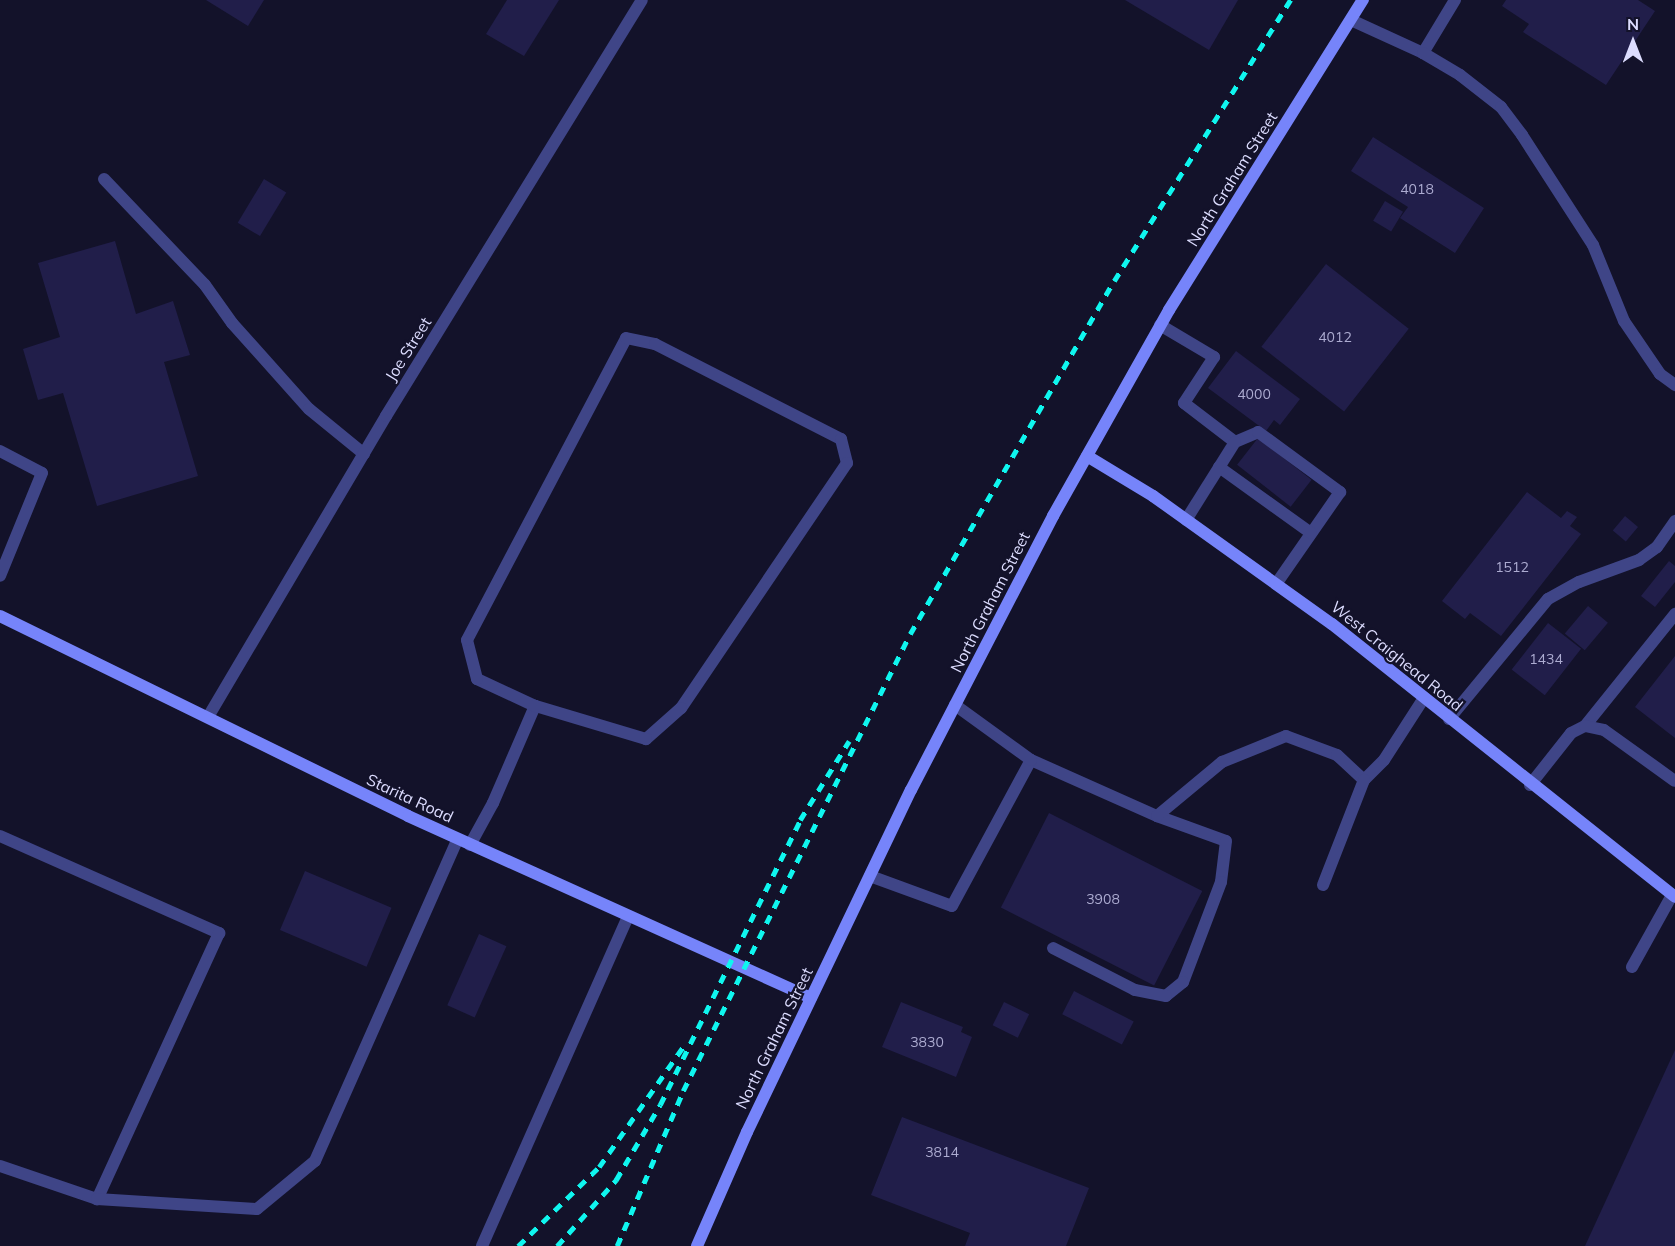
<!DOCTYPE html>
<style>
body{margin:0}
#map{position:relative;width:1675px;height:1246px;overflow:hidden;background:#13122a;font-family:Mulish,sans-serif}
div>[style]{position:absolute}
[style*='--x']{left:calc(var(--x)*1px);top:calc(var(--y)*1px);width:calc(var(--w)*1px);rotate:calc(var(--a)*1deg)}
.building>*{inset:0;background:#211e4a;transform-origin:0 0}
.lane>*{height:12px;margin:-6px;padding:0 6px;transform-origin:6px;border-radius:6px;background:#3f4587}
.street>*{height:12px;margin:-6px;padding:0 6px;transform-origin:6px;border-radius:6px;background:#3f4587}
.secondary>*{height:12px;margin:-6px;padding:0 6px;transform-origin:6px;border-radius:6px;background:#7684fa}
.rail>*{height:4.5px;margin-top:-2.25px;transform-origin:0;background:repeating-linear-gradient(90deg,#0ff6ef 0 9px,transparent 0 17px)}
span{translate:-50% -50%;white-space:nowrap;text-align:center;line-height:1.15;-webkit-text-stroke:4.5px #13122a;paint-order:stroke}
.number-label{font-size:14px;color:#adacd1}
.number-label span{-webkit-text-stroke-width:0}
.street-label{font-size:16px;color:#dcdcfe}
.north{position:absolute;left:1603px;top:12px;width:60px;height:60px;-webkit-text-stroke:4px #13122a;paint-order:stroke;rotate:0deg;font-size:16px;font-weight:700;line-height:24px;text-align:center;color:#dcdcfe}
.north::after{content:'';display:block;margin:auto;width:21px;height:27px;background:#dcdcfe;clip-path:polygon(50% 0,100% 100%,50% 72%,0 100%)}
</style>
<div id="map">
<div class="building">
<div style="clip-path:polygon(206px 0,264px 0,248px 26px)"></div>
<div style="clip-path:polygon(507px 0,559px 0,524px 56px,486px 34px)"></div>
<div style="clip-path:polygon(1125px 0,1238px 0,1209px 50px)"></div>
<div style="clip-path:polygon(1506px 0,1638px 0,1655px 11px,1606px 85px,1523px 32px,1529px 24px,1502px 6px)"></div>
<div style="clip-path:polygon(1373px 137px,1484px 208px,1455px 253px,1400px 218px,1408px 207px,1351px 171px)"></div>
<div style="left:264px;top:179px;width:26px;height:51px;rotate:31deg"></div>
<div style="left:1385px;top:201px;width:21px;height:23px;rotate:31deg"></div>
<div style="clip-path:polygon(115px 241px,136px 314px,173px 301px,190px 355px,164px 362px,198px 476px,97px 506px,63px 393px,38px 400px,23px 349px,60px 337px,38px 263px)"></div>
<div style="left:1326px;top:264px;width:105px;height:105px;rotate:38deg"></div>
<div style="clip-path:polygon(1236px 351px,1300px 399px,1280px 425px,1274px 420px,1266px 431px,1208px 388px)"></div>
<div style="left:1258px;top:438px;width:68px;height:34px;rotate:38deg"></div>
<div style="clip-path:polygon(1527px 492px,1561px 518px,1567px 511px,1577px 517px,1570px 526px,1581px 534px,1501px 636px,1470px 613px,1465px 619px,1442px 601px)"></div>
<div style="left:1625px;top:516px;width:17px;height:19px;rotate:40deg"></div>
<div style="clip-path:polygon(1669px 561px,1675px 566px,1675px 582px,1655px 607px,1641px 596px)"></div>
<div style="left:1588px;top:606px;width:26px;height:36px;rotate:40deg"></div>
<div style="left:1548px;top:623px;width:42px;height:59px;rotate:38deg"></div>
<div style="clip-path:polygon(1675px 656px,1675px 738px,1635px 707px)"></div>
<div style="left:1049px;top:813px;width:172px;height:106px;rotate:27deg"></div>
<div style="left:305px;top:871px;width:94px;height:64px;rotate:23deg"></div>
<div style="left:479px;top:934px;width:30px;height:78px;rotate:24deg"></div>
<div style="left:1074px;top:991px;width:67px;height:26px;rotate:27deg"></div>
<div style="clip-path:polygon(901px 1002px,963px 1027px,961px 1032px,972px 1037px,956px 1077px,882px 1047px)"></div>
<div style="left:1004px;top:1002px;width:28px;height:26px;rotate:26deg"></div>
<div style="clip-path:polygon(1675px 1050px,1675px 1246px,1585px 1246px)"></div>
<div style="clip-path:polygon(902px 1117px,1089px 1188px,1066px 1246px,965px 1246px,970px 1233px,871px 1195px)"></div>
</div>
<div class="lane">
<div style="--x:1351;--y:20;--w:79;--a:24.6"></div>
<div style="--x:1423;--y:53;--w:62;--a:-58.9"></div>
<div style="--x:1423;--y:53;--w:43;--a:30.7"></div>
<div style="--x:1460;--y:75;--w:52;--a:38"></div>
<div style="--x:1501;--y:107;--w:35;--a:53"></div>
<div style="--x:1522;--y:135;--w:131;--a:57.2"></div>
<div style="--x:1593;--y:245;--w:82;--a:67.8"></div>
<div style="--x:1624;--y:321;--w:64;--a:55.8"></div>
<div style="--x:1660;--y:374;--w:19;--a:36"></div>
<div style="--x:104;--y:179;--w:146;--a:46.4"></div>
<div style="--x:205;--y:285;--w:47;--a:54.6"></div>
<div style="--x:232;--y:323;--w:115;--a:48.2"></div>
<div style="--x:309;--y:409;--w:71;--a:39.3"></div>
<div style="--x:1160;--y:325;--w:63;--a:30.7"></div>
<div style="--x:1214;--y:357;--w:55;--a:123.1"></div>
<div style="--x:1184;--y:403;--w:64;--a:37.4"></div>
<div style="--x:1235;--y:442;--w:25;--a:-23"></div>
<div style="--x:1258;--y:432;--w:102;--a:36.2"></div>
<div style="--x:1340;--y:492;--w:112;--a:124.8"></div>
<div style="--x:0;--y:451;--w:47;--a:27.6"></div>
<div style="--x:42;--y:473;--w:111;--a:112.2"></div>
<div style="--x:1219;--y:467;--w:113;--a:35.7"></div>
<div style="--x:1186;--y:520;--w:92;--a:-57.9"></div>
<div style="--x:1449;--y:719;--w:156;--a:-50.5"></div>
<div style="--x:1548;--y:599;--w:35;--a:-29"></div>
<div style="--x:1579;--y:582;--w:64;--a:-20.1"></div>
<div style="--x:1639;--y:560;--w:22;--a:-36"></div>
<div style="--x:1657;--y:547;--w:32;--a:-55"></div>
<div style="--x:1585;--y:726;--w:144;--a:-51.2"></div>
<div style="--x:1031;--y:760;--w:138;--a:24"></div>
<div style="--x:1157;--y:816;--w:73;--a:19.9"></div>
<div style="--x:1226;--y:841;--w:41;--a:97"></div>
<div style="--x:1221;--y:882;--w:107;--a:110.8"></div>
<div style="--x:1183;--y:982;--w:22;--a:141"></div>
<div style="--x:1166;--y:996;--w:32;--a:-169"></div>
<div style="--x:1135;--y:990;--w:92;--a:-152.9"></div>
<div style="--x:1530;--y:785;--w:66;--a:-51.7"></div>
<div style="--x:1571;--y:733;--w:16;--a:-27"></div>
<div style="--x:1585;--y:726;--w:19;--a:12"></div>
<div style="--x:1604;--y:730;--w:87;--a:35.7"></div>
<div style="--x:1157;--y:816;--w:85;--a:-39.7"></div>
<div style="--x:1222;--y:762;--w:69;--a:-22.1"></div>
<div style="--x:1286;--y:736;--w:54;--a:20.4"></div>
<div style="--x:1337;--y:755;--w:37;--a:43"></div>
<div style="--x:1364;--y:780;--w:28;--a:-45"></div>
<div style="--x:1384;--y:760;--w:74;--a:-57.2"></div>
<div style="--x:0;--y:836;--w:240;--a:23.9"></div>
<div style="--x:219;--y:933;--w:293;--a:114.6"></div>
<div style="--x:470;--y:845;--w:48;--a:-61.3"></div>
<div style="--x:493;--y:803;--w:106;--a:-66.6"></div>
<div style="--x:535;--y:706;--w:64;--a:-155"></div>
<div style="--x:477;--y:679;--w:40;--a:-104.4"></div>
<div style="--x:467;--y:640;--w:341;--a:-62.2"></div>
<div style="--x:626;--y:338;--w:30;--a:12"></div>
<div style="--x:655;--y:344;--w:209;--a:27.1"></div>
<div style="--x:841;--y:439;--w:25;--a:76"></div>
<div style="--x:847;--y:463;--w:296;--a:124.1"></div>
<div style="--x:681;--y:708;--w:47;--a:138.5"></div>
<div style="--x:646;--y:739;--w:116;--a:-163.4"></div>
<div style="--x:870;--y:876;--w:87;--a:20.1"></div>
<div style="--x:952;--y:906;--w:166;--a:-61.6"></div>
<div style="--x:1031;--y:760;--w:94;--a:-144.1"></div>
<div style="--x:1323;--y:885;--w:113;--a:-68.7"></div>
<div style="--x:1632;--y:967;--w:82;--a:-60.9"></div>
<div style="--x:0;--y:1166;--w:102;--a:18.8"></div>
<div style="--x:97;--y:1199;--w:160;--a:3.6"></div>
<div style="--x:257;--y:1209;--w:75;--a:-39.6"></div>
<div style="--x:315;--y:1161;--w:352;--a:-66.1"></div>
<div style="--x:482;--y:1246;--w:360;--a:-66.1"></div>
</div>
<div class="street">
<div style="--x:208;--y:717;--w:350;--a:-59.4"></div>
<div style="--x:386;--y:416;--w:488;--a:-58.4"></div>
</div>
<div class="secondary">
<div style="--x:1087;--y:456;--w:77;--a:31.2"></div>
<div style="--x:1153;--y:496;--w:220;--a:35.6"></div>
<div style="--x:1332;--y:624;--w:438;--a:38.5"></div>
<div style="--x:0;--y:616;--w:454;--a:26.1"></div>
<div style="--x:408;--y:816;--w:442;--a:24.3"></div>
<div style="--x:697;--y:1246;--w:124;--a:-66.3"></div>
<div style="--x:747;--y:1132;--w:379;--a:-64.4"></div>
<div style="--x:911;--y:790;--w:309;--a:-62.6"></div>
<div style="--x:1053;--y:516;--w:236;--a:-60.6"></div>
<div style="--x:1169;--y:310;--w:366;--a:-58"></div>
</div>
<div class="rail">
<div style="--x:518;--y:1246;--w:113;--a:-44.3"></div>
<div style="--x:599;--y:1167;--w:146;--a:-55"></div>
<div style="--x:557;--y:1246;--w:89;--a:-48.2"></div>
<div style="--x:616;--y:1180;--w:87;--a:-59.6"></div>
<div style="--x:660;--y:1105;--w:318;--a:-63.8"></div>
<div style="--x:800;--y:820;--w:93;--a:-58.2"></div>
<div style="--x:617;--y:1246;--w:168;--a:-66.9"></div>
<div style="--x:683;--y:1091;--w:510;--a:-63.59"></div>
<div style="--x:910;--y:634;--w:408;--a:-60"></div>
<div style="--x:1114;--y:281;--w:332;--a:-57.9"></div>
</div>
<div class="number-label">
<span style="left:1417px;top:189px">4018</span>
<span style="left:1335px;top:337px">4012</span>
<span style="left:1254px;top:394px">4000</span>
<span style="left:1512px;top:567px">1512</span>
<span style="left:1546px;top:659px">1434</span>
<span style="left:1103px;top:899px">3908</span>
<span style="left:927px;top:1042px">3830</span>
<span style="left:942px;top:1152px">3814</span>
</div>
<div class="street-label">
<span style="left:1232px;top:179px;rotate:-58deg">North Graham Street</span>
<span style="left:408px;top:349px;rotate:-58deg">Joe Street</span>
<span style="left:990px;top:602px;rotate:-63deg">North Graham Street</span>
<span style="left:1397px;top:656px;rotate:39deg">West Craighead Road</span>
<span style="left:410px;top:798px;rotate:25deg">Starita Road</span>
<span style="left:774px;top:1038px;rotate:-64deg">North Graham Street</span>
</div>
<div class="north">N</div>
</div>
